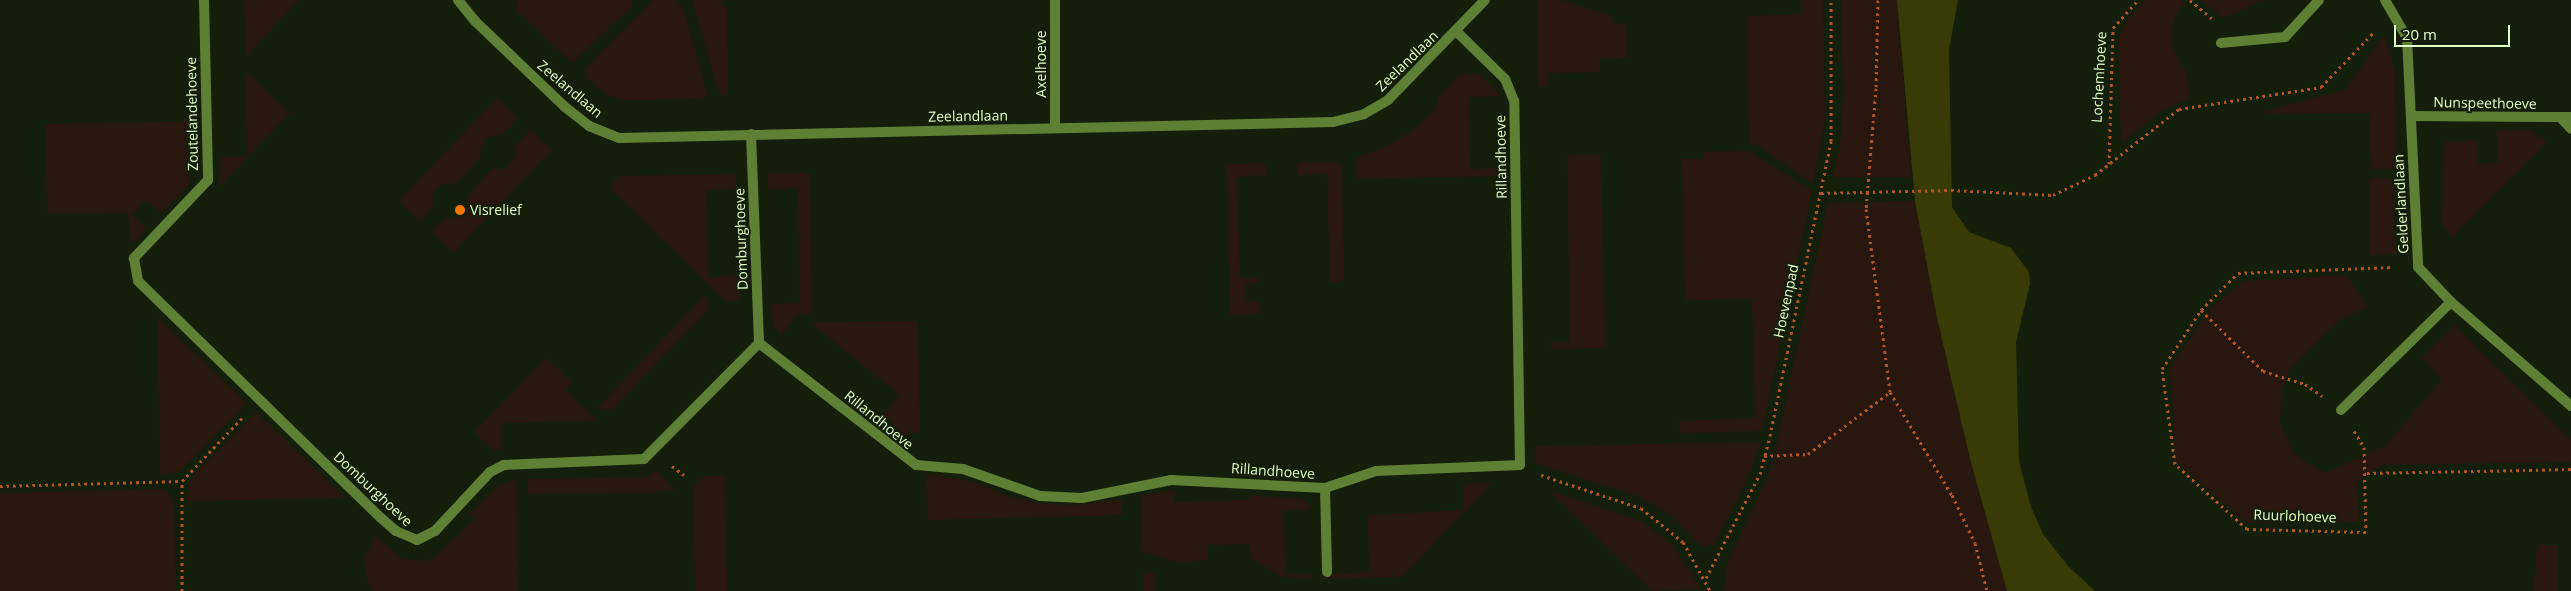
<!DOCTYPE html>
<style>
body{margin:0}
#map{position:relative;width:2571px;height:591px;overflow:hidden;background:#131e0b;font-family:"Open Sans",sans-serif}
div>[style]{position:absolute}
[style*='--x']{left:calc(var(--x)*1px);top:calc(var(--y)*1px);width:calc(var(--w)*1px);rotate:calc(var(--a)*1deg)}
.green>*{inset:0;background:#28170e;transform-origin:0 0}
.water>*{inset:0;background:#393b07}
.path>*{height:3px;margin-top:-1.5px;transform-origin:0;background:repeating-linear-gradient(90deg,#b25628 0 2.5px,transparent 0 6.5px)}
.street>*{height:10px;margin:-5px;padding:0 5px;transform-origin:5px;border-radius:5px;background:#5f7f34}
.dots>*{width:14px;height:14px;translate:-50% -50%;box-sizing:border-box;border:2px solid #131e0b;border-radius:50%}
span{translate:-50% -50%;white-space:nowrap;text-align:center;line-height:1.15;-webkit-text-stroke:4px #131e0b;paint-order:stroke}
.street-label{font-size:14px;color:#e3ffc8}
.poi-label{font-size:14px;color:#e3ffc8}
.left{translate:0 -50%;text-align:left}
.scale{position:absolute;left:2394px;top:25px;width:116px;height:22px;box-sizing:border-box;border:2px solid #e3ffc8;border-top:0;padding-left:6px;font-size:15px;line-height:18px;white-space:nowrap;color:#e3ffc8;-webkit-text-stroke:4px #131e0b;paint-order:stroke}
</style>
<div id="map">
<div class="green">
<div style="clip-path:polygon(244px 0,299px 0,246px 56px,246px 55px)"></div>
<div style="clip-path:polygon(517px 0,632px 0,632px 6px,572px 63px,516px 10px)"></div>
<div style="clip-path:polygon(653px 0,676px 0,684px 10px,707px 94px,703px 99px,624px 100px,607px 95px,585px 77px,585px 69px)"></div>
<div style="clip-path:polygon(692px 0,721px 0,721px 6px,727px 7px,728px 97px,719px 93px)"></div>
<div style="clip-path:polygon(1537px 0,1561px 0,1612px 16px,1615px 24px,1626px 23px,1627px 58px,1600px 59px,1600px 72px,1547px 73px,1547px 86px,1538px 87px)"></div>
<div style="clip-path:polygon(1801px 0,1823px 0,1825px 118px,1813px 184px,1759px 146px,1749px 143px,1747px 16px,1801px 14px)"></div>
<div style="clip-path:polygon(1841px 0,1897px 0,1911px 177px,1833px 177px,1841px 137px,1843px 92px)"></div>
<div style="clip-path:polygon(2145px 0,2182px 0,2186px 3px,2176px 14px,2171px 29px,2171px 46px,2186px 71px,2190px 99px,2164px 109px,2121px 143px,2118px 37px,2130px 16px)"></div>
<div style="clip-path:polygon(2201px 0,2264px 0,2223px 18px)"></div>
<div style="clip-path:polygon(2384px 35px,2395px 69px,2396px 169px,2371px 169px,2369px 113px,2267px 114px,2264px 111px,2345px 90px)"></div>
<div style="clip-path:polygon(245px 71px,290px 113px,218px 188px,221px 157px,247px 156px)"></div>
<div style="clip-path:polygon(1460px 74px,1478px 74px,1498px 92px,1498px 96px,1469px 97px,1470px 169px,1499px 168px,1499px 176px,1356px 179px,1355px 161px,1358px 157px,1388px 146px,1414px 129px,1436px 108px,1438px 97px)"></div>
<div style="clip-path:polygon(497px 98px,518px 118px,503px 134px,486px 138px,480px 151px,481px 157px,455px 184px,444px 183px,433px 192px,433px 207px,420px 221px,398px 201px)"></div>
<div style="clip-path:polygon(191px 121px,189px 184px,161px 213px,146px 200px,132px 214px,146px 228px,134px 242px,130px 242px,128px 213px,47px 214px,45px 124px)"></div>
<div style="clip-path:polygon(531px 130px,552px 150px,453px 253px,431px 232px,445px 218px,454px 219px,463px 214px,468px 205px,467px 196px,492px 169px,504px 169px,510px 164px,516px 155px,515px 146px)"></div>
<div style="clip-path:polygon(2497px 130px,2530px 130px,2548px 142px,2452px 237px,2442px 224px,2443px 142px,2477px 140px,2477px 164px,2498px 163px)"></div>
<div style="clip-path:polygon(1749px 151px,1812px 191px,1762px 431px,1679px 433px,1679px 421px,1755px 418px,1752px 299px,1685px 300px,1682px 159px,1703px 159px,1703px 152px)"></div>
<div style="clip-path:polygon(1601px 154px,1606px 348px,1551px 349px,1551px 342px,1570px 342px,1567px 155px)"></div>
<div style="clip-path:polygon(1298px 162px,1337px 162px,1342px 166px,1344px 278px,1341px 282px,1330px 283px,1327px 174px,1298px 175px)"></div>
<div style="clip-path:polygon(1266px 163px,1267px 175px,1237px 177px,1240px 278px,1259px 278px,1259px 283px,1245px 284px,1245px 301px,1259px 301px,1259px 314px,1230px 316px,1226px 164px)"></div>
<div style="clip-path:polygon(768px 173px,810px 173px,812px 314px,798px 314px,780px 336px,773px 325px,771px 304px,799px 303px,798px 188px,768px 189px)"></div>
<div style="clip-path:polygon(736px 174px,736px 189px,707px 190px,709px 277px,738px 276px,739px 301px,725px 301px,611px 189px,615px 178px,621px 176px)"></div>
<div style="clip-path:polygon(2370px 178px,2395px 178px,2394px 233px,2398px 254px,2370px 255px)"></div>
<div style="clip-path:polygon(1915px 201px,1937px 318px,1970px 459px,2007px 591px,1723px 591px,1728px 562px,1767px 478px,1775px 452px,1828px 203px)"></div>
<div style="clip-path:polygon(2346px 275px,2368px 307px,2341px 319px,2290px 369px,2282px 391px,2280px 422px,2294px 454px,2325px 473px,2385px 446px,2442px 379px,2422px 358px,2454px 325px,2571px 440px,2571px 462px,2382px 465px,2357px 482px,2359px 522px,2246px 523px,2176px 461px,2170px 367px,2212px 307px,2244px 281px)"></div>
<div style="clip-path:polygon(704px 296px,709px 302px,708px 310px,613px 409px,600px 409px,598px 407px)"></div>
<div style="clip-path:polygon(157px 317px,247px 403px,181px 471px,168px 474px,160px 474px)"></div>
<div style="clip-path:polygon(918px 321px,920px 433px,910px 433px,906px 438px,884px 415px,899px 395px,810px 322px)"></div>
<div style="clip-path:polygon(546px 358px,572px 382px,566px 390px,598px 421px,501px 423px,501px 449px,494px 451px,474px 432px)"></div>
<div style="clip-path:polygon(256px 412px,345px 498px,187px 501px,190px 482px,195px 474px)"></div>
<div style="clip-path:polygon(1761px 442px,1747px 480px,1713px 545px,1701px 546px,1673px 517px,1641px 497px,1534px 463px,1535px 446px)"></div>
<div style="clip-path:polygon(656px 470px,676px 490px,644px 493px,528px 494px,528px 479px,648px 477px)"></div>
<div style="clip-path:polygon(926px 474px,970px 481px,1013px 498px,1045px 504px,1078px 505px,1122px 499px,1122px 515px,927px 520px)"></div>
<div style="clip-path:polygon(706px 476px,725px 476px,727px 591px,695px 591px,693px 490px,696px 482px)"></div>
<div style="clip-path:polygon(517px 480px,518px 591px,373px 591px,367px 580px,364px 559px,375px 536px,403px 559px,423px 561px,433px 558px,474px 520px,469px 514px,500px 484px)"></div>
<div style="clip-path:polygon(1493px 482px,1402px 577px,1322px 579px,1322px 574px,1369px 572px,1368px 515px,1463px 510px,1463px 485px)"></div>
<div style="clip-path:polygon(165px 489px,174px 502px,176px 591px,0 591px,0 493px)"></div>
<div style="clip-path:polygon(1175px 490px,1174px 502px,1249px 500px,1249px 495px,1303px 499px,1310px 505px,1311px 510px,1284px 511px,1286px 574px,1312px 574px,1312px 579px,1282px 577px,1251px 558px,1250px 544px,1210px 545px,1208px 542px,1208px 560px,1181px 563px,1145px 553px,1142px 549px,1142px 495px)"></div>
<div style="clip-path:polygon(1548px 490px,1644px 522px,1674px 547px,1701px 589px,1652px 591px)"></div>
<div style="clip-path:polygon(2537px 545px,2558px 545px,2558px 591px,2533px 591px)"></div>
<div style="left:1143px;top:573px;width:13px;height:18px"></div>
</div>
<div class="water">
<div style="clip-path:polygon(1897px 0,1958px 0,1949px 50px,1952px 207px,1969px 232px,2011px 248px,2029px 272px,2030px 284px,2016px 342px,2019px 461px,2031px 507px,2043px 534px,2068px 566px,2095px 591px,2007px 591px,1970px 459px,1937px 318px,1915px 201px)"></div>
</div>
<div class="path">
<div style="--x:1878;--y:0;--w:88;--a:91.3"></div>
<div style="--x:1876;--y:88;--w:121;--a:94.7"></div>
<div style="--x:1866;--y:209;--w:185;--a:82.5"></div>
<div style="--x:1890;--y:392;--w:120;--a:59"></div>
<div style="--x:1952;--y:495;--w:53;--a:64.4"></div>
<div style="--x:1975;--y:543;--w:49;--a:76"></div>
<div style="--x:2190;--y:0;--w:30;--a:40"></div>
<div style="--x:2109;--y:164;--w:136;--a:-88.3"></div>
<div style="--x:2113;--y:28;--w:38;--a:-48"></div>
<div style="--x:1821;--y:193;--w:130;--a:-1.3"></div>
<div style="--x:1951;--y:190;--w:102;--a:2.8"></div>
<div style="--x:2053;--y:195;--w:47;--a:-25.5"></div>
<div style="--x:2095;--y:175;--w:107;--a:-38.2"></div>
<div style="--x:2179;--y:109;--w:144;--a:-8.8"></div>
<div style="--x:2321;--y:87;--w:76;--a:-46.1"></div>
<div style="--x:2201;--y:310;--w:87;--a:44.5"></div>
<div style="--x:2263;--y:371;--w:44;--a:17.2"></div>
<div style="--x:2305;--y:384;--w:21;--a:35"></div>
<div style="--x:2354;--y:431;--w:19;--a:58"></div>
<div style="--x:2364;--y:447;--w:85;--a:88.7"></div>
<div style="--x:2366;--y:532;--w:119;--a:-178.6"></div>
<div style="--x:2247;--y:529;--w:97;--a:-137.9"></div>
<div style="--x:2175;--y:464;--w:96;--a:-97.8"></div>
<div style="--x:2162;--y:369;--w:71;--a:-56.5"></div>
<div style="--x:2201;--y:310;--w:52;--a:-45"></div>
<div style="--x:2238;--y:273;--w:155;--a:-2.2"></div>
<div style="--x:1764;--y:456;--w:44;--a:-2.6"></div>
<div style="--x:1808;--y:454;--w:103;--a:-37.1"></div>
<div style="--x:672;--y:466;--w:15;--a:37"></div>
<div style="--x:2367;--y:473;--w:204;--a:-1.1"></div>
<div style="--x:1541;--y:475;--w:105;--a:18.3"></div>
<div style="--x:1641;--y:508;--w:54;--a:39"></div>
<div style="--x:1683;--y:542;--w:56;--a:61.1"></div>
<div style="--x:0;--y:486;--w:182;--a:-1.6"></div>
<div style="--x:1706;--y:578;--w:117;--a:-62.6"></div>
<div style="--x:1760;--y:474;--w:39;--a:-75"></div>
<div style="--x:1770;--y:436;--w:301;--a:-78.3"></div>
<div style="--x:1831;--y:141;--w:141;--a:-90"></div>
<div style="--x:182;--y:591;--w:110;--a:-90"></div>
<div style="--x:182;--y:481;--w:87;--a:-46.4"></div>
</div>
<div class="street">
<div style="--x:204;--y:0;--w:180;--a:88.7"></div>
<div style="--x:208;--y:180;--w:108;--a:133.5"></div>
<div style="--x:134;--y:258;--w:23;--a:80"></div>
<div style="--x:138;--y:281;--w:339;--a:44.3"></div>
<div style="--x:381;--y:518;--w:20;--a:41"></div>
<div style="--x:396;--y:531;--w:23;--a:23"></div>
<div style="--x:417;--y:540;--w:20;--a:-27"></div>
<div style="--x:435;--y:531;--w:81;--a:-47"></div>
<div style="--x:490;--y:472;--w:16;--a:-27"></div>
<div style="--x:504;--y:465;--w:140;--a:-2.5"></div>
<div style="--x:644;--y:459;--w:163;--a:-45.2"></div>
<div style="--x:759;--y:343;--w:199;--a:37.8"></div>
<div style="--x:916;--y:465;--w:47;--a:4.9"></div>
<div style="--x:963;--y:469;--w:82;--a:19.3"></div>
<div style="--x:1040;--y:496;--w:42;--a:2.7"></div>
<div style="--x:1082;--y:498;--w:91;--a:-11.4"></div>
<div style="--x:1171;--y:480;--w:154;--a:3"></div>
<div style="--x:1325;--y:488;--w:54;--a:-18.4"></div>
<div style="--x:1376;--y:471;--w:144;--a:-2.4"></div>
<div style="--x:1520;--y:465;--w:364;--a:-90.9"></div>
<div style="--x:1514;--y:101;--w:24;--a:-112"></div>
<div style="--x:1505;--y:79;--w:67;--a:-135.6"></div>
<div style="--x:458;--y:0;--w:28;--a:51"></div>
<div style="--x:476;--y:22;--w:123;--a:43.7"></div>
<div style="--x:565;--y:107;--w:31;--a:38"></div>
<div style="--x:589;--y:126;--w:32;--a:22"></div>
<div style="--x:619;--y:138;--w:714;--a:-1.28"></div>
<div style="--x:1333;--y:122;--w:32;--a:-14"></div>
<div style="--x:1364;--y:114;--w:28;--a:-30"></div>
<div style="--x:1388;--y:100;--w:139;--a:-45.9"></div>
<div style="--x:1055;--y:0;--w:128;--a:90"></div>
<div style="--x:2385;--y:0;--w:44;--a:59.9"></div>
<div style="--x:2407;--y:38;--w:229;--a:87.2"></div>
<div style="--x:2418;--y:267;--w:48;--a:46.7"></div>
<div style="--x:2451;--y:302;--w:159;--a:40.9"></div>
<div style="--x:2221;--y:43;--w:64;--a:-5.4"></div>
<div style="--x:2285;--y:37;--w:50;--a:-47.4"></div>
<div style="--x:2411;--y:116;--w:160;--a:0.4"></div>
<div style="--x:2560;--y:117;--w:16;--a:47"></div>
<div style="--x:751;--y:134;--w:209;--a:87.8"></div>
<div style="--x:2341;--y:410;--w:154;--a:-44.5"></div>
<div style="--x:1325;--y:488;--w:84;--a:88.6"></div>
</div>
<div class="dots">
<div style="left:460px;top:210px;background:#f37700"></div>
</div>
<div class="street-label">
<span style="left:1407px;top:61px;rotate:-44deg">Zeelandlaan</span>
<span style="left:1041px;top:64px;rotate:-90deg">Axelhoeve</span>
<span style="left:2099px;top:77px;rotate:-87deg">Lochemhoeve</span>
<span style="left:570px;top:89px;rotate:40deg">Zeelandlaan</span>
<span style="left:2485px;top:103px;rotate:1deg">Nunspeethoeve</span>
<span style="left:192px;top:114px;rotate:-91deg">Zoutelandehoeve</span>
<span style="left:968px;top:116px;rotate:-1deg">Zeelandlaan</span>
<span style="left:1501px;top:157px;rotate:-91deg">Rillandhoeve</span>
<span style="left:2401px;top:204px;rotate:-93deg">Gelderlandlaan</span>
<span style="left:741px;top:239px;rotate:-92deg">Domburghoeve</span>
<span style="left:1786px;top:301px;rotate:-78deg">Hoevenpad</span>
<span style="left:879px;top:420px;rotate:39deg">Rillandhoeve</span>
<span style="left:1273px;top:471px;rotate:4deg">Rillandhoeve</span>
<span style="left:373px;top:489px;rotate:43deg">Domburghoeve</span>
<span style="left:2295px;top:516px;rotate:2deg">Ruurlohoeve</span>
</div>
<div class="poi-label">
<span class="left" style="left:470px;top:210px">Visrelief</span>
</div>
<div class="scale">20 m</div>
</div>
